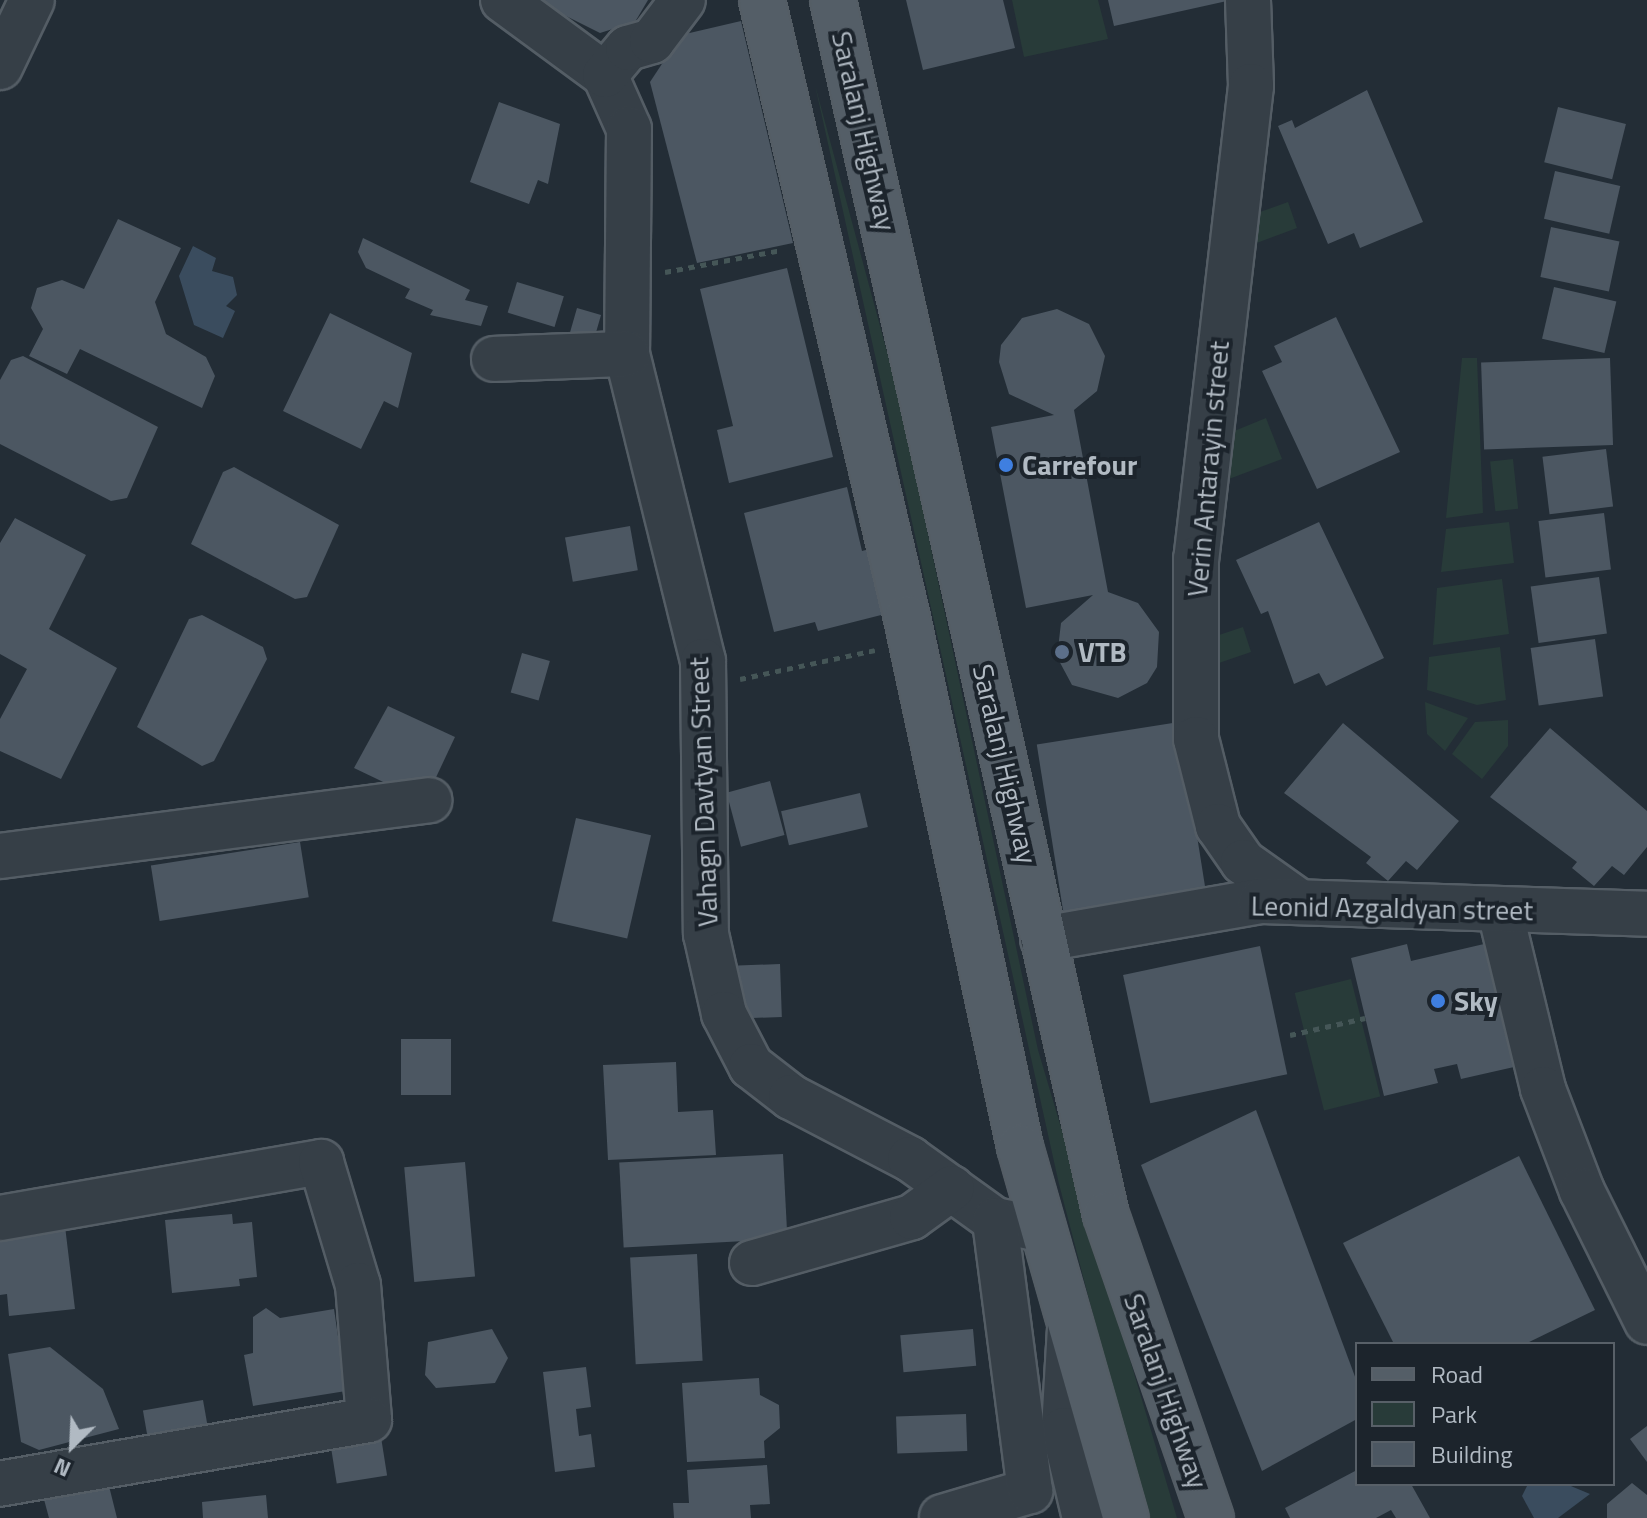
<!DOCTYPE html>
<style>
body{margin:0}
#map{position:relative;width:1647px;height:1518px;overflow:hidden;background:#232d36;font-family:"Titillium Web",sans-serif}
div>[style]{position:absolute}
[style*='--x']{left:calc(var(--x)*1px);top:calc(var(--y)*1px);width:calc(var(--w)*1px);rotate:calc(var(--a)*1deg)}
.green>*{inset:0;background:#283b39;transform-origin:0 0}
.water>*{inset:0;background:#3a4c5e}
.building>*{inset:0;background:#4c5762;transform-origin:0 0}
.path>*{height:5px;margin-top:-2.5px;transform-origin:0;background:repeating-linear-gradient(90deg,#455657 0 6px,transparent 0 12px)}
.roads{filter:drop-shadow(2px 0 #545d65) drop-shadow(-2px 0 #545d65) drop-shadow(0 2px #545d65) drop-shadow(0 -2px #545d65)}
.minor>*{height:44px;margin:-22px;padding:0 22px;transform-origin:22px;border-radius:22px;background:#363f47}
.major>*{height:44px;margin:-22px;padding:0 22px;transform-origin:22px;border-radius:22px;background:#545e67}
.dots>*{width:22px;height:22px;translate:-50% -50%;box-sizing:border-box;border:4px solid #1c242c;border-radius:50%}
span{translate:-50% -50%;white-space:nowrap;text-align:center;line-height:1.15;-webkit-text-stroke:8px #1c242c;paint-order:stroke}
.street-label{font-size:28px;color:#b1bac3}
.poi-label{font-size:28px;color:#b1bac3;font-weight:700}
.left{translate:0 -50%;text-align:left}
.legend{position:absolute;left:1355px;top:1342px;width:260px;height:144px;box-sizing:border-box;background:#1c242c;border:2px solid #586068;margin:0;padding:10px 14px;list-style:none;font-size:24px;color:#b1bac3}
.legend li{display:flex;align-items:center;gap:16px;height:40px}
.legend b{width:40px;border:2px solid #586068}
.north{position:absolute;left:32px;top:1406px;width:80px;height:80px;-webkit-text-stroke:6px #1c242c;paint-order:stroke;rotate:204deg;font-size:22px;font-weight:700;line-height:32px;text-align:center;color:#b1bac3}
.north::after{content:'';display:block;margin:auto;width:28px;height:36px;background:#b1bac3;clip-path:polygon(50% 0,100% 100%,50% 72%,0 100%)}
</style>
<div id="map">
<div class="green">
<div style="clip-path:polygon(1012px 0,1098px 0,1108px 39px,1024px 57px)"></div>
<div style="clip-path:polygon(815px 85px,897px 389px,1038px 1050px,1177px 1518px,1146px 1518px,1059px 1184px)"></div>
<div style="clip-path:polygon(1288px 202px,1297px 228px,1254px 244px,1257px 213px)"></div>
<div style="clip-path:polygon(1462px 358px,1477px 358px,1483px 513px,1446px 518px)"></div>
<div style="clip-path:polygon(1266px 418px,1282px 459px,1229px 479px,1227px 434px)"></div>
<div style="left:1513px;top:459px;width:50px;height:23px;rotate:84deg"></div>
<div style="clip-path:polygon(1509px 522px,1514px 563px,1441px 572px,1446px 529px)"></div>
<div style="clip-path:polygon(1502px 579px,1509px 634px,1433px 645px,1437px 588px)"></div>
<div style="clip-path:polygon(1243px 627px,1251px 652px,1216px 664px,1216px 636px)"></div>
<div style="clip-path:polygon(1500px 647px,1506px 700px,1477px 705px,1427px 690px,1429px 657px)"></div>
<div style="clip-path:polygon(1425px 702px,1468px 718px,1445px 751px,1427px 734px)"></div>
<div style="clip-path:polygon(1508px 720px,1508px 746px,1482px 779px,1452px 754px,1475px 722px)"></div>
<div style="left:1351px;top:979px;width:121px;height:58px;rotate:76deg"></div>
</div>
<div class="water">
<div style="clip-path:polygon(193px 246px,216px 258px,212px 271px,233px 277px,237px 295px,226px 306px,235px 311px,223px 338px,194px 325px,179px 276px)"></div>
<div style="clip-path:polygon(1528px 1484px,1566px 1484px,1590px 1494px,1558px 1518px,1534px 1518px,1522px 1496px)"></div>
</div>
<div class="building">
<div style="clip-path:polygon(534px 0,648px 0,635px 22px,600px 33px)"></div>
<div style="clip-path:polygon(906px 0,1003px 0,1015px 48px,923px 70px)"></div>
<div style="clip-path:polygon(1108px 0,1227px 0,1227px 1px,1114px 26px)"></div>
<div style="clip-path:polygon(741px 21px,793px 243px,697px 263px,650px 82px,681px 35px)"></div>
<div style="clip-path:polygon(1367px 90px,1423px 222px,1360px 248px,1354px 233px,1328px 244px,1278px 126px,1292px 120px,1295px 128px)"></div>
<div style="clip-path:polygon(499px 102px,560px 124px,548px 184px,538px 180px,529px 204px,470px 182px)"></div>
<div style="left:1558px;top:107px;width:70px;height:57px;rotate:14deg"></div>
<div style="left:1555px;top:171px;width:67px;height:49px;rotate:13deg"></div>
<div style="clip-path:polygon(118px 219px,181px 248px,155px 302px,166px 334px,206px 357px,215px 376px,202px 408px,80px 349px,67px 374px,29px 356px,43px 329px,31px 308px,37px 288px,62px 280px,84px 289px)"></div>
<div style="left:1551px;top:227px;width:70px;height:51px;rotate:12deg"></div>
<div style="clip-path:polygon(363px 238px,470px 290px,465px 300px,488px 306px,481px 326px,430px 315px,433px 310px,405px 298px,410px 289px,366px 268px,358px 252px)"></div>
<div style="clip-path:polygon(787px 268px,833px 457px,729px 483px,717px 430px,733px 426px,700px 289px)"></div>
<div style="left:517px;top:282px;width:49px;height:32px;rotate:17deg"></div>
<div style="left:1554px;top:287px;width:64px;height:53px;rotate:13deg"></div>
<div style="left:577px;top:308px;width:25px;height:27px;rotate:16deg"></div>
<div style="clip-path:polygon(1057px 309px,1089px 324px,1105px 356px,1097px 391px,1074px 410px,1108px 592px,1138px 603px,1159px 632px,1157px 667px,1147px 683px,1118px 698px,1072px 685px,1057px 657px,1061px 623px,1093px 595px,1026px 608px,991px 427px,1054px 415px,1009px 394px,999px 362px,1001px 345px,1022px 318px)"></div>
<div style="clip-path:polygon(330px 313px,412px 353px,398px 408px,384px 401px,361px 449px,283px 411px)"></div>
<div style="clip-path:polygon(1336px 317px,1400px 452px,1317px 489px,1262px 371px,1282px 362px,1274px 346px)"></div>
<div style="clip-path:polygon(23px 356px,158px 427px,127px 498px,111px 501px,0 444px,0 380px,11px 360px)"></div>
<div style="left:1610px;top:358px;width:87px;height:129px;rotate:88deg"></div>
<div style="left:1606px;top:449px;width:58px;height:64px;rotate:83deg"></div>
<div style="clip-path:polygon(234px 467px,339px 525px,307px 597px,295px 599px,191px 544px,223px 472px)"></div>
<div style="clip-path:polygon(847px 487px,862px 551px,881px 546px,897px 611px,818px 631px,815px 622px,774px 632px,744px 513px)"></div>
<div style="left:1604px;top:513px;width:57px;height:66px;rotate:83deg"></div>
<div style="clip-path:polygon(15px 518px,86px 555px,49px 629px,117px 668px,61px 779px,0 751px,0 719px,27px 669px,0 654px,0 543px)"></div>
<div style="clip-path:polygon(1319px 522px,1384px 658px,1326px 686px,1319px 673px,1294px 684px,1268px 611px,1261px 614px,1236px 560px)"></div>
<div style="left:630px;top:526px;width:45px;height:66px;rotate:80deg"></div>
<div style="left:1599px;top:577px;width:57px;height:69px;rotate:82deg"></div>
<div style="clip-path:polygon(202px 615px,263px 647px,267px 659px,214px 761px,202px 766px,137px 727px,189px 619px)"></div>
<div style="left:1595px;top:639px;width:58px;height:65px;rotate:82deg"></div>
<div style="left:522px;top:653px;width:29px;height:41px;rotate:16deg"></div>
<div style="clip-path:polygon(388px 706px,455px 737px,431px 788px,400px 790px,354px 768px)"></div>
<div style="left:1179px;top:722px;width:170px;height:144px;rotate:81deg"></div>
<div style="clip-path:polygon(1343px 723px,1459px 821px,1417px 870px,1406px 861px,1388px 881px,1366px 863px,1371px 857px,1284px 793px)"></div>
<div style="clip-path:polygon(1550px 728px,1647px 811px,1647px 847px,1624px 875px,1612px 866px,1594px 886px,1572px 868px,1577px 862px,1490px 797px)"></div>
<div style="left:770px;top:781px;width:56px;height:45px;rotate:75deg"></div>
<div style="left:860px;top:793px;width:35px;height:81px;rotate:77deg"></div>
<div style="left:576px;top:818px;width:77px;height:106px;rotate:13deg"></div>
<div style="left:300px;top:842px;width:56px;height:151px;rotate:81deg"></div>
<div style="clip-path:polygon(1407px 944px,1411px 961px,1484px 944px,1514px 1067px,1461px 1079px,1457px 1064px,1434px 1069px,1438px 1083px,1384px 1096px,1351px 958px)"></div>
<div style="left:1260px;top:946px;width:131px;height:140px;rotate:78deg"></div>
<div style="left:780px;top:964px;width:53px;height:42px;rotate:88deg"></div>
<div style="left:401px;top:1039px;width:50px;height:56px"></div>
<div style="clip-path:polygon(676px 1062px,678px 1112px,713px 1110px,716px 1155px,608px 1160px,603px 1065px)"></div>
<div style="clip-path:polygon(1256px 1110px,1357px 1382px,1357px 1419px,1262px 1471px,1141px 1165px)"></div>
<div style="left:783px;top:1154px;width:85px;height:164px;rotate:87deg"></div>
<div style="clip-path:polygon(1519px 1156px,1595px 1310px,1525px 1344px,1394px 1344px,1343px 1243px)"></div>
<div style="left:465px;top:1162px;width:115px;height:61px;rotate:85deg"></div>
<div style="clip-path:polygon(232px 1214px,233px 1224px,252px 1222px,257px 1277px,239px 1279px,240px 1286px,172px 1293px,165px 1220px)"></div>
<div style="clip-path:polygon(65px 1226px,75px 1309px,9px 1316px,7px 1294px,0 1295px,0 1233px)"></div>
<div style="left:697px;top:1254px;width:107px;height:67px;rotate:87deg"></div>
<div style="clip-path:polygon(266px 1308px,280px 1318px,334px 1309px,346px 1391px,253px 1406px,244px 1355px,253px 1353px,253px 1317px)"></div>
<div style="clip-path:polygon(492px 1329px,508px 1358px,495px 1383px,436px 1388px,425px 1375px,428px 1342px)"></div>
<div style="left:973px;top:1329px;width:37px;height:73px;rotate:85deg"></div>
<div style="clip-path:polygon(50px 1347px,103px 1389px,119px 1429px,39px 1450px,21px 1442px,8px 1354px)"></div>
<div style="clip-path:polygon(586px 1367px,591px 1407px,576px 1409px,579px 1436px,591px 1434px,595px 1467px,555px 1472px,543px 1372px)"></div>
<div style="clip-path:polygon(759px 1378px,760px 1395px,779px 1405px,780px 1428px,764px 1441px,765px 1458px,687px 1462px,682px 1383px)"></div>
<div style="left:203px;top:1400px;width:29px;height:61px;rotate:80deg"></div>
<div style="left:966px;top:1414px;width:37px;height:70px;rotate:88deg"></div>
<div style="clip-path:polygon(1647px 1426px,1647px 1462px,1630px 1439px)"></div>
<div style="left:381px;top:1437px;width:39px;height:51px;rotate:81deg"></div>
<div style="clip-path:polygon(767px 1465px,770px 1504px,750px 1505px,751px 1518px,674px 1518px,673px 1503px,689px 1503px,687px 1470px)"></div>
<div style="clip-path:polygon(1357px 1470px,1357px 1484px,1411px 1484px,1430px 1518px,1396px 1518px,1391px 1510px,1376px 1518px,1290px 1518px,1285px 1508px)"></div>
<div style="clip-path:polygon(107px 1478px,117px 1518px,49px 1518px,42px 1492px)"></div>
<div style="clip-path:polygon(1632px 1483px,1647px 1495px,1647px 1518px,1607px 1518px,1607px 1504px)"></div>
<div style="clip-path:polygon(266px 1495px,268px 1518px,203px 1518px,202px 1502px)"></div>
</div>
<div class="path">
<div style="--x:665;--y:272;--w:118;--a:-10.7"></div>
<div style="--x:740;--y:679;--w:138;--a:-12.1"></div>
<div style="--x:1290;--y:1035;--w:77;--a:-12.8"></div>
</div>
<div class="roads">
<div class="minor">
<div style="--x:503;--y:0;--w:127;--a:36.3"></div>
<div style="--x:605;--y:75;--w:59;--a:66"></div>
<div style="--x:629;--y:129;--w:225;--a:90.5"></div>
<div style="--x:627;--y:354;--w:316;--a:76.1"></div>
<div style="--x:703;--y:661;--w:273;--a:89.4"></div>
<div style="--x:706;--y:934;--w:82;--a:77.3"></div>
<div style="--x:724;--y:1014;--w:59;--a:62.6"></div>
<div style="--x:751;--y:1066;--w:51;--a:37.8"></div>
<div style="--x:791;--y:1097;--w:134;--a:27.5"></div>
<div style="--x:910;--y:1159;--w:105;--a:35.7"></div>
<div style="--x:995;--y:1220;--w:47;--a:11.1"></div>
<div style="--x:1248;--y:0;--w:86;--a:88"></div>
<div style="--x:1251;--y:86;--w:476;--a:96.6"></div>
<div style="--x:1196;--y:559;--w:180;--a:90"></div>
<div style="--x:1196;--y:739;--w:90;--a:75.8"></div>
<div style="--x:1218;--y:826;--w:44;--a:55.2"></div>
<div style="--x:1243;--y:862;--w:67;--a:35.3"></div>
<div style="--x:0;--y:67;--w:74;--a:-64.5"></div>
<div style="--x:605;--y:75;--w:35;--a:-50"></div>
<div style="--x:628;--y:48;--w:25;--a:-16"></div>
<div style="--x:652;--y:41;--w:51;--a:-52.9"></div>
<div style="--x:494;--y:359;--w:133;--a:-2.2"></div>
<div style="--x:0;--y:856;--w:433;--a:-7.4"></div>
<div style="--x:1500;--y:911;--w:183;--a:76.4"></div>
<div style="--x:1543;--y:1089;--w:109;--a:69.1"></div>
<div style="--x:1582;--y:1191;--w:146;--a:63.6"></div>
<div style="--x:1043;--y:939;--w:221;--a:-9.9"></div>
<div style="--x:1261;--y:901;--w:386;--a:1.9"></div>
<div style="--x:0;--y:1218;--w:326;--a:-9.9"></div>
<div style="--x:321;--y:1162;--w:128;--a:73.3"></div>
<div style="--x:358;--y:1285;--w:135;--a:85.3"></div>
<div style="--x:369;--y:1420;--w:375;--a:170.2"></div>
<div style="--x:752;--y:1263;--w:166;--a:-16"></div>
<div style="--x:912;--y:1217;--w:49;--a:-35.9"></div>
<div style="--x:1070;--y:1328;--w:102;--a:93.4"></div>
<div style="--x:1064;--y:1430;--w:90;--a:76.6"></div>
<div style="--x:942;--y:1517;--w:92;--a:-16.5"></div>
<div style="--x:1030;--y:1491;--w:273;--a:-97.4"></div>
</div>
<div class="major">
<div style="--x:762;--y:0;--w:635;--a:76.8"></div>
<div style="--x:907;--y:618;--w:541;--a:77.94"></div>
<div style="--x:1020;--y:1147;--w:386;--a:74.1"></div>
<div style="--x:833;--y:0;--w:1245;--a:77.34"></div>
<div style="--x:1106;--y:1215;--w:321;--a:70.9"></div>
</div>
</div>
<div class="dots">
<div style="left:1006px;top:465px;background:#3f7fe0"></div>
<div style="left:1062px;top:652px;background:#5c6f8a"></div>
<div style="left:1438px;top:1001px;background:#3f7fe0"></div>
</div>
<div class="street-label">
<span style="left:864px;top:131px;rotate:77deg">Saralanj Highway</span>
<span style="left:1208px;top:469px;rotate:-85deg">Verin Antarayin street</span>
<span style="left:1005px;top:764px;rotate:77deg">Saralanj Highway</span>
<span style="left:703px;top:792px;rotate:-92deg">Vahagn Davtyan Street</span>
<span style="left:1392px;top:908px;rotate:1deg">Leonid Azgaldyan street</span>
<span style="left:1166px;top:1391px;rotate:71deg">Saralanj Highway</span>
</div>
<div class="poi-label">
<span class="left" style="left:1022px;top:465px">Carrefour</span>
<span class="left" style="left:1078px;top:652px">VTB</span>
<span class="left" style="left:1454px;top:1001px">Sky</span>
</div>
<ul class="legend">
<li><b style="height:10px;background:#545e67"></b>Road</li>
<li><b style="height:22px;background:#283b39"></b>Park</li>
<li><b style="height:22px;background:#4c5762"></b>Building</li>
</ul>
<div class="north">N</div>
</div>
